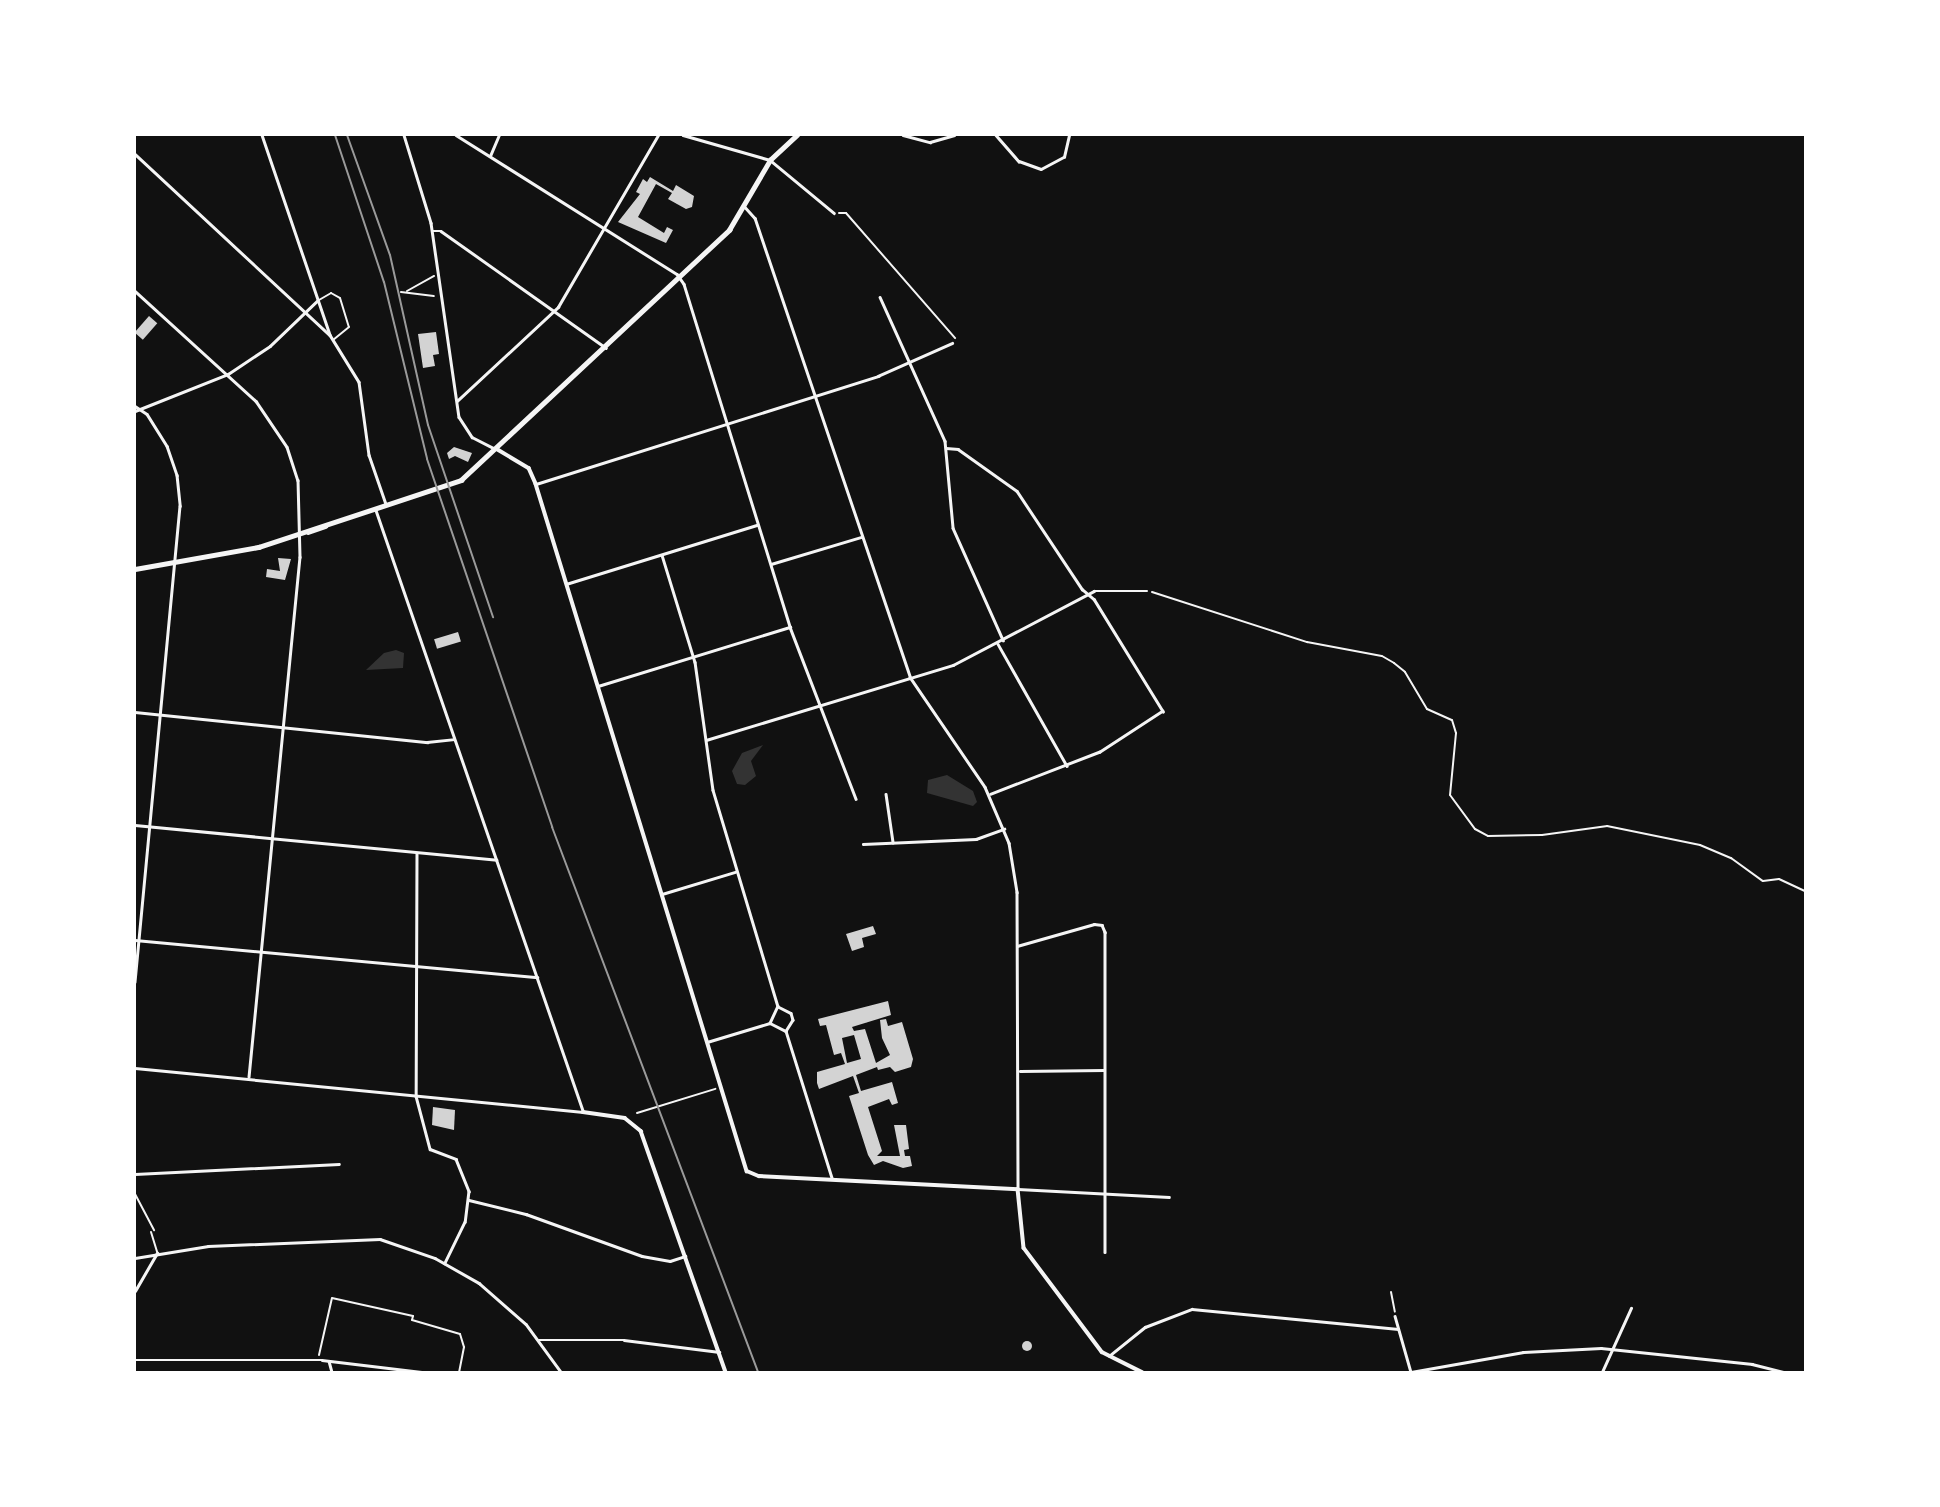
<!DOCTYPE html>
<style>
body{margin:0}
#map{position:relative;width:1940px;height:1507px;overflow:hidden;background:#111;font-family:"Exo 2",sans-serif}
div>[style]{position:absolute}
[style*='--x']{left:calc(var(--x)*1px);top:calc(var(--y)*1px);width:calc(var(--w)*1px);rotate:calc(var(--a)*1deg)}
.water>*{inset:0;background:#333}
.building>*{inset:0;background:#d3d3d3;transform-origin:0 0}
.round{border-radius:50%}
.path>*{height:2px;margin:-1px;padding:0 1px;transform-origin:1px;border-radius:1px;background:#f5f5f5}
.service>*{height:2px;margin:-1px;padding:0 1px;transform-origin:1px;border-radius:1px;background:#f5f5f5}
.minor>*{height:2.5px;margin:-1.25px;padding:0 1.25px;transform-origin:1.25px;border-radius:1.25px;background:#f5f5f5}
.tertiary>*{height:3.5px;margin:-1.75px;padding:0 1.75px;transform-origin:1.75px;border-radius:1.75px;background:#f5f5f5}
.secondary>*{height:4.5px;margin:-2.25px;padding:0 2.25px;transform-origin:2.25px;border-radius:2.25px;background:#f5f5f5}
.tram>*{height:2px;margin:-1px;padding:0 1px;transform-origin:1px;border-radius:1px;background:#9a9a9a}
span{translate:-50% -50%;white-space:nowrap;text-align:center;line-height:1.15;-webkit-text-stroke:6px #fff;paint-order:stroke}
.frame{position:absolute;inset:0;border:136px solid #fff;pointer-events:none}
</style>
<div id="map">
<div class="water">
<div style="clip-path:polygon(396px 650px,404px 653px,403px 668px,366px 670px,384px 653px)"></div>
<div style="clip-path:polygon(763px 745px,751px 761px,756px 776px,745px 785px,737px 784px,732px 771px,742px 753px)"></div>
<div style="clip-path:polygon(947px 775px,973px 791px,977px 802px,973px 806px,927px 793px,928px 780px)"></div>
</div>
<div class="building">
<div style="clip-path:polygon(650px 177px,673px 191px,676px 185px,694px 196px,692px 207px,686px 209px,668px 199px,672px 193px,656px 184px,638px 217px,664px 233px,667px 227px,673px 230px,666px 243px,618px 222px,640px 194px,636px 192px,643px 179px,647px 182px)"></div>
<div style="left:149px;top:316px;width:11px;height:22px;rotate:41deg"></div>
<div style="clip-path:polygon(436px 332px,439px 354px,433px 355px,435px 366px,423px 368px,418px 334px)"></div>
<div style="clip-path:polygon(454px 447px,472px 453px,468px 462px,455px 456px,449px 459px,447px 453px)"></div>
<div style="clip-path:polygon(278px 558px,291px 559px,285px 580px,266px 577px,267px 569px,280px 571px)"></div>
<div style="left:458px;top:632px;width:10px;height:25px;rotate:73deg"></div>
<div style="clip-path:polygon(873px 926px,876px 934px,862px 938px,864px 947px,852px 951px,846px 934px)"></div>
<div style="clip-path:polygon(evenodd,888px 1001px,891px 1015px,852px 1027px,854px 1031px,865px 1029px,876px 1063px,890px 1055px,882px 1038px,880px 1020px,886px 1019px,888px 1026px,902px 1022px,913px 1059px,911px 1067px,895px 1072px,890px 1067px,878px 1070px,877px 1067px,856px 1075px,861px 1091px,892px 1082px,898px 1103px,892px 1105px,889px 1099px,868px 1107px,882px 1151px,877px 1156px,900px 1156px,894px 1125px,906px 1125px,909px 1149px,904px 1150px,905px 1156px,910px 1156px,912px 1166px,903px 1168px,883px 1161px,874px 1165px,868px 1155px,849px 1096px,859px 1093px,853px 1076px,819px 1089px,817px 1083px,817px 1072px,845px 1064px,841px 1053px,834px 1055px,826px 1025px,820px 1026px,818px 1019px,888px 1001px,854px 1035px,861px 1059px,847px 1063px,842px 1038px,854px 1035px)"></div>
<div style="clip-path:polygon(433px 1107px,455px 1110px,454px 1130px,432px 1125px)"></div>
<div class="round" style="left:1022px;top:1341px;width:10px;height:10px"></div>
</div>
<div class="path">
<div style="--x:839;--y:213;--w:7;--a:0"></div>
<div style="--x:846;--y:213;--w:166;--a:48.9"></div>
<div style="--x:407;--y:291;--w:31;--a:-29"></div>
<div style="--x:401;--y:292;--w:33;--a:7"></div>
<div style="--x:1152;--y:592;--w:163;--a:17.9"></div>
<div style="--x:1307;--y:642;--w:76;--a:10.6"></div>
<div style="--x:1382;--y:656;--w:14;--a:30"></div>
<div style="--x:1394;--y:663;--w:14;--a:39"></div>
<div style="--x:1405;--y:672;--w:43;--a:59.3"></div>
<div style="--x:1427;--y:709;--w:27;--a:24"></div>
<div style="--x:1452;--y:720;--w:14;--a:73"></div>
<div style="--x:1456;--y:733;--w:62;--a:95.5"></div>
<div style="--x:1450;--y:795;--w:42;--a:53.7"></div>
<div style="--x:1475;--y:829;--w:15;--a:28"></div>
<div style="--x:1488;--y:836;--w:54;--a:-1.1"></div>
<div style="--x:1542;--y:835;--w:66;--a:-7.9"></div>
<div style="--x:1607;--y:826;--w:95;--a:11.5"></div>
<div style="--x:1700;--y:845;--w:34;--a:23"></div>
<div style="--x:1731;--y:858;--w:39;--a:36"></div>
<div style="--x:1763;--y:881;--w:16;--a:-7"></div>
<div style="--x:1779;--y:879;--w:29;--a:25"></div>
<div style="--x:637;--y:1113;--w:82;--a:-17.1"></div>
<div style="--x:135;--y:1194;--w:41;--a:62.2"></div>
<div style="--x:1391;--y:1292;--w:20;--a:79"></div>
<div style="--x:319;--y:1355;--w:58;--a:-77.2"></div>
<div style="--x:332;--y:1298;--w:83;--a:12.5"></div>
<div style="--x:413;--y:1316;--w:4;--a:104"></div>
<div style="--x:412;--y:1320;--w:50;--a:16.3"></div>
<div style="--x:460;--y:1334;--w:14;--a:73"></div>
<div style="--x:464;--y:1347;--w:25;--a:101"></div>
</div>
<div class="service">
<div style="--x:319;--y:300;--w:14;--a:-30"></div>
<div style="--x:331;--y:293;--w:10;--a:29"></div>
<div style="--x:340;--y:298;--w:30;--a:73"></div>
<div style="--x:349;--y:327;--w:19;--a:141"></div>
<div style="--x:151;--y:1232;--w:21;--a:73"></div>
</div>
<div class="minor">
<div style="--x:262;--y:135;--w:211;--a:71.2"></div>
<div style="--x:404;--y:135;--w:92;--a:72.9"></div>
<div style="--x:431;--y:223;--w:196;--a:81.8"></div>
<div style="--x:459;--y:417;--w:24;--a:57"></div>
<div style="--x:472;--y:437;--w:25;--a:27"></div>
<div style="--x:456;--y:135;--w:261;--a:32.2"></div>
<div style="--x:677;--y:274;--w:12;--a:55"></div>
<div style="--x:684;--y:284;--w:359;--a:72.8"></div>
<div style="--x:790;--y:627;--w:184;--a:69"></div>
<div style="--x:683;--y:135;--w:91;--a:16"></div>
<div style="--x:770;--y:160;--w:83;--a:39.6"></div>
<div style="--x:903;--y:135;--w:28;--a:15"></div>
<div style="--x:930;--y:142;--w:25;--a:-16"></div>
<div style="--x:996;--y:135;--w:35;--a:49"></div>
<div style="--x:1019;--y:161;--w:23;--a:20"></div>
<div style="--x:1041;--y:169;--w:26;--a:-28"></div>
<div style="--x:1064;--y:157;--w:23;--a:-77"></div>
<div style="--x:135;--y:154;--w:266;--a:42.9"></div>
<div style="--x:330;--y:335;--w:55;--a:58.3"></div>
<div style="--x:359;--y:382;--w:74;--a:82.2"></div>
<div style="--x:369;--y:455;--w:52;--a:70.9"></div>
<div style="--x:490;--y:156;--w:23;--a:-67"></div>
<div style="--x:745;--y:207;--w:15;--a:48"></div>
<div style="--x:755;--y:218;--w:484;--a:71.3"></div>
<div style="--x:910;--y:677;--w:133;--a:55.7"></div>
<div style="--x:985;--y:787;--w:61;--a:66.8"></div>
<div style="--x:1009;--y:843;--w:50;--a:80.7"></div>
<div style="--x:1017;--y:892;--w:297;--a:89.8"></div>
<div style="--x:1018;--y:1189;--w:151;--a:3"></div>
<div style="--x:433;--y:231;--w:8;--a:0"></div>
<div style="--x:441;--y:231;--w:202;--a:35.3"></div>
<div style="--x:135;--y:291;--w:164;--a:42.3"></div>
<div style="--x:256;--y:401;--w:55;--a:56"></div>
<div style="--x:287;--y:447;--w:35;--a:72"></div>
<div style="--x:298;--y:480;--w:77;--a:88.5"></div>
<div style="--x:300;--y:557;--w:522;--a:95.6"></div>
<div style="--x:880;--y:297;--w:158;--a:65.7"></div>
<div style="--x:945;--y:441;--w:87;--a:84.7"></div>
<div style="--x:953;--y:528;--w:123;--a:65.9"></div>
<div style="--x:457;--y:401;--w:138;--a:-42.9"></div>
<div style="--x:558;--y:307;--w:199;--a:-59.8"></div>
<div style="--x:135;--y:406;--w:14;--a:34"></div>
<div style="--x:147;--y:414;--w:38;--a:58"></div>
<div style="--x:167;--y:446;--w:31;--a:71"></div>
<div style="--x:177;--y:475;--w:31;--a:84"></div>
<div style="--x:180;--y:506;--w:478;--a:95.4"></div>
<div style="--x:135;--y:411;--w:100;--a:-21.7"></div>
<div style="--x:228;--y:374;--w:50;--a:-33.7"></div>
<div style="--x:270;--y:346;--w:66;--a:-43.8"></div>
<div style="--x:946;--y:448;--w:12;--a:5"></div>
<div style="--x:958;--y:449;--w:72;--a:35.4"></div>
<div style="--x:1017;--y:491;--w:118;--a:56.4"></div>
<div style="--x:1082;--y:589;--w:16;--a:40"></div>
<div style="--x:1094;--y:599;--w:132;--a:58.4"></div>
<div style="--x:1163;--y:711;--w:75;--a:146.9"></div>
<div style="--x:1100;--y:752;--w:117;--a:158.9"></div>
<div style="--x:536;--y:484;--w:359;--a:-17.5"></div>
<div style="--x:878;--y:376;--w:81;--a:-24"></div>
<div style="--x:662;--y:555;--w:112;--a:72.9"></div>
<div style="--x:695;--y:662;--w:129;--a:82"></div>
<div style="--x:713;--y:790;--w:226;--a:73.3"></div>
<div style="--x:778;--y:1006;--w:19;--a:115"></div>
<div style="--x:771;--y:564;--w:94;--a:-16.7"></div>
<div style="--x:566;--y:584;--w:200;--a:-17.2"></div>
<div style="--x:998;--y:644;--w:140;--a:60.5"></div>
<div style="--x:598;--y:686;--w:201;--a:-17.1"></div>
<div style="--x:135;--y:712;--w:294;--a:5.9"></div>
<div style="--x:427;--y:742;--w:27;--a:-6"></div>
<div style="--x:706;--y:740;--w:258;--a:-16.9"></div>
<div style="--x:953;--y:665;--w:159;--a:-27.7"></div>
<div style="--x:1094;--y:591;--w:53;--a:0"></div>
<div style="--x:886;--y:794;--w:49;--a:81.7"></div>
<div style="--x:135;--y:825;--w:363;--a:5.5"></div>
<div style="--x:863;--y:844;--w:113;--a:-2.5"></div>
<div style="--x:976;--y:839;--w:30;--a:-20"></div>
<div style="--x:417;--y:854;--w:242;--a:90.2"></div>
<div style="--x:416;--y:1096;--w:55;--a:75.2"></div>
<div style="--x:430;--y:1149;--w:28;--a:21"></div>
<div style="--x:456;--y:1159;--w:35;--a:68"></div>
<div style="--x:469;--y:1191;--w:31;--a:97"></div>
<div style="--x:465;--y:1222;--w:46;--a:116"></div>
<div style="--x:662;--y:894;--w:76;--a:-16.8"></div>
<div style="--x:135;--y:940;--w:404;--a:5.3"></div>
<div style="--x:1017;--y:946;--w:80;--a:-15.9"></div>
<div style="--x:1094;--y:924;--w:8;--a:7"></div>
<div style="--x:1102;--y:925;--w:8;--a:67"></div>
<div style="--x:1105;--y:932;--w:320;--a:90"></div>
<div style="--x:779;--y:1007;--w:13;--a:27"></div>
<div style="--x:791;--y:1013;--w:7;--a:74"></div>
<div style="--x:793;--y:1020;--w:13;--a:122"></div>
<div style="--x:770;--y:1023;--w:18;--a:27"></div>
<div style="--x:786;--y:1031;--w:154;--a:72.6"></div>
<div style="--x:707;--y:1042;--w:66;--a:-16.8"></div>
<div style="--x:135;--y:1068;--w:450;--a:5.6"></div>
<div style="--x:583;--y:1112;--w:638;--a:-109.03"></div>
<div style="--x:1020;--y:1071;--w:84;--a:-0.7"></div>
<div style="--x:135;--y:1174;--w:204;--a:-2.8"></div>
<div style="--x:469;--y:1200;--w:59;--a:13.8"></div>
<div style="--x:526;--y:1214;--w:123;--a:19.9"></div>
<div style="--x:642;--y:1256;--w:28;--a:10"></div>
<div style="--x:670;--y:1261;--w:16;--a:-18"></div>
<div style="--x:135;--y:1258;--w:74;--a:-9.3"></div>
<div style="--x:208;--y:1246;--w:172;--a:-2.3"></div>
<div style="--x:380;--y:1239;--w:58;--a:19.1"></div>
<div style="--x:435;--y:1258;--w:51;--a:29.6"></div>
<div style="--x:479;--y:1283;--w:62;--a:41.1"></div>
<div style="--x:526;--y:1324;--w:59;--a:53.9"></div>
<div style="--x:135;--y:1291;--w:44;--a:-59.9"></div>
<div style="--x:1395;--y:1316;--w:58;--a:74.1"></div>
<div style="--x:539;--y:1340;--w:85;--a:0"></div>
<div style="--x:624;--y:1340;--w:96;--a:7.2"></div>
<div style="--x:1109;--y:1356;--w:46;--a:-38.9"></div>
<div style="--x:1145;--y:1327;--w:50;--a:-21"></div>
<div style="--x:1192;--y:1309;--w:207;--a:5.5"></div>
<div style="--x:135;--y:1360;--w:187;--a:0"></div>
<div style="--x:322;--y:1360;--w:100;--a:6.9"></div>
<div style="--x:329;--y:1361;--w:11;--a:75"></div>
<div style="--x:1411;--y:1372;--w:114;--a:-10.1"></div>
<div style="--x:1523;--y:1352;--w:78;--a:-2.9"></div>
<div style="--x:1601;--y:1348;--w:152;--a:6"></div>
<div style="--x:1752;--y:1364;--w:34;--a:14"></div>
<div style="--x:1602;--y:1372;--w:70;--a:-65.6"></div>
</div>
<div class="tertiary">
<div style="--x:497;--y:449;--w:37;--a:31"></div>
<div style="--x:529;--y:468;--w:17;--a:66"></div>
<div style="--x:536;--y:484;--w:719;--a:72.93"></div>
<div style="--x:747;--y:1171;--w:13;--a:23"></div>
<div style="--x:759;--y:1176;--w:259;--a:2.9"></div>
<div style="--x:1018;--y:1189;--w:59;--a:84.2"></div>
<div style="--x:1024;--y:1248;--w:130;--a:53.1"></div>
<div style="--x:1102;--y:1352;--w:45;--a:26.6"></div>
<div style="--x:583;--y:1112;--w:42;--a:8.1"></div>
<div style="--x:625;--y:1118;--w:21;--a:39"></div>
<div style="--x:641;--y:1131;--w:256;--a:70.6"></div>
</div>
<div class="secondary">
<div style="--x:308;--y:532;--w:18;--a:-19"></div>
<div style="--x:135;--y:569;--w:126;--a:-10.1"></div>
<div style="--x:259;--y:547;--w:213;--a:-18.3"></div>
<div style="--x:461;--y:480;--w:367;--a:-43"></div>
<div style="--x:729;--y:230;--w:81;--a:-59.6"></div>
<div style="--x:770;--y:160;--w:37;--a:-43"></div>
</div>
<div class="tram">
<div style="--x:335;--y:135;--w:155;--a:71.6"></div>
<div style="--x:384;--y:282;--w:182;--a:76.3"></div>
<div style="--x:427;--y:459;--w:389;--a:71.2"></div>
<div style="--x:552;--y:827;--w:583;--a:69.29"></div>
<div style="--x:347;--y:135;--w:127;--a:70.3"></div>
<div style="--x:390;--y:255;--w:174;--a:77.4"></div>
<div style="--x:428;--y:425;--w:203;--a:71.3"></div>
</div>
<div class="frame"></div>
</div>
